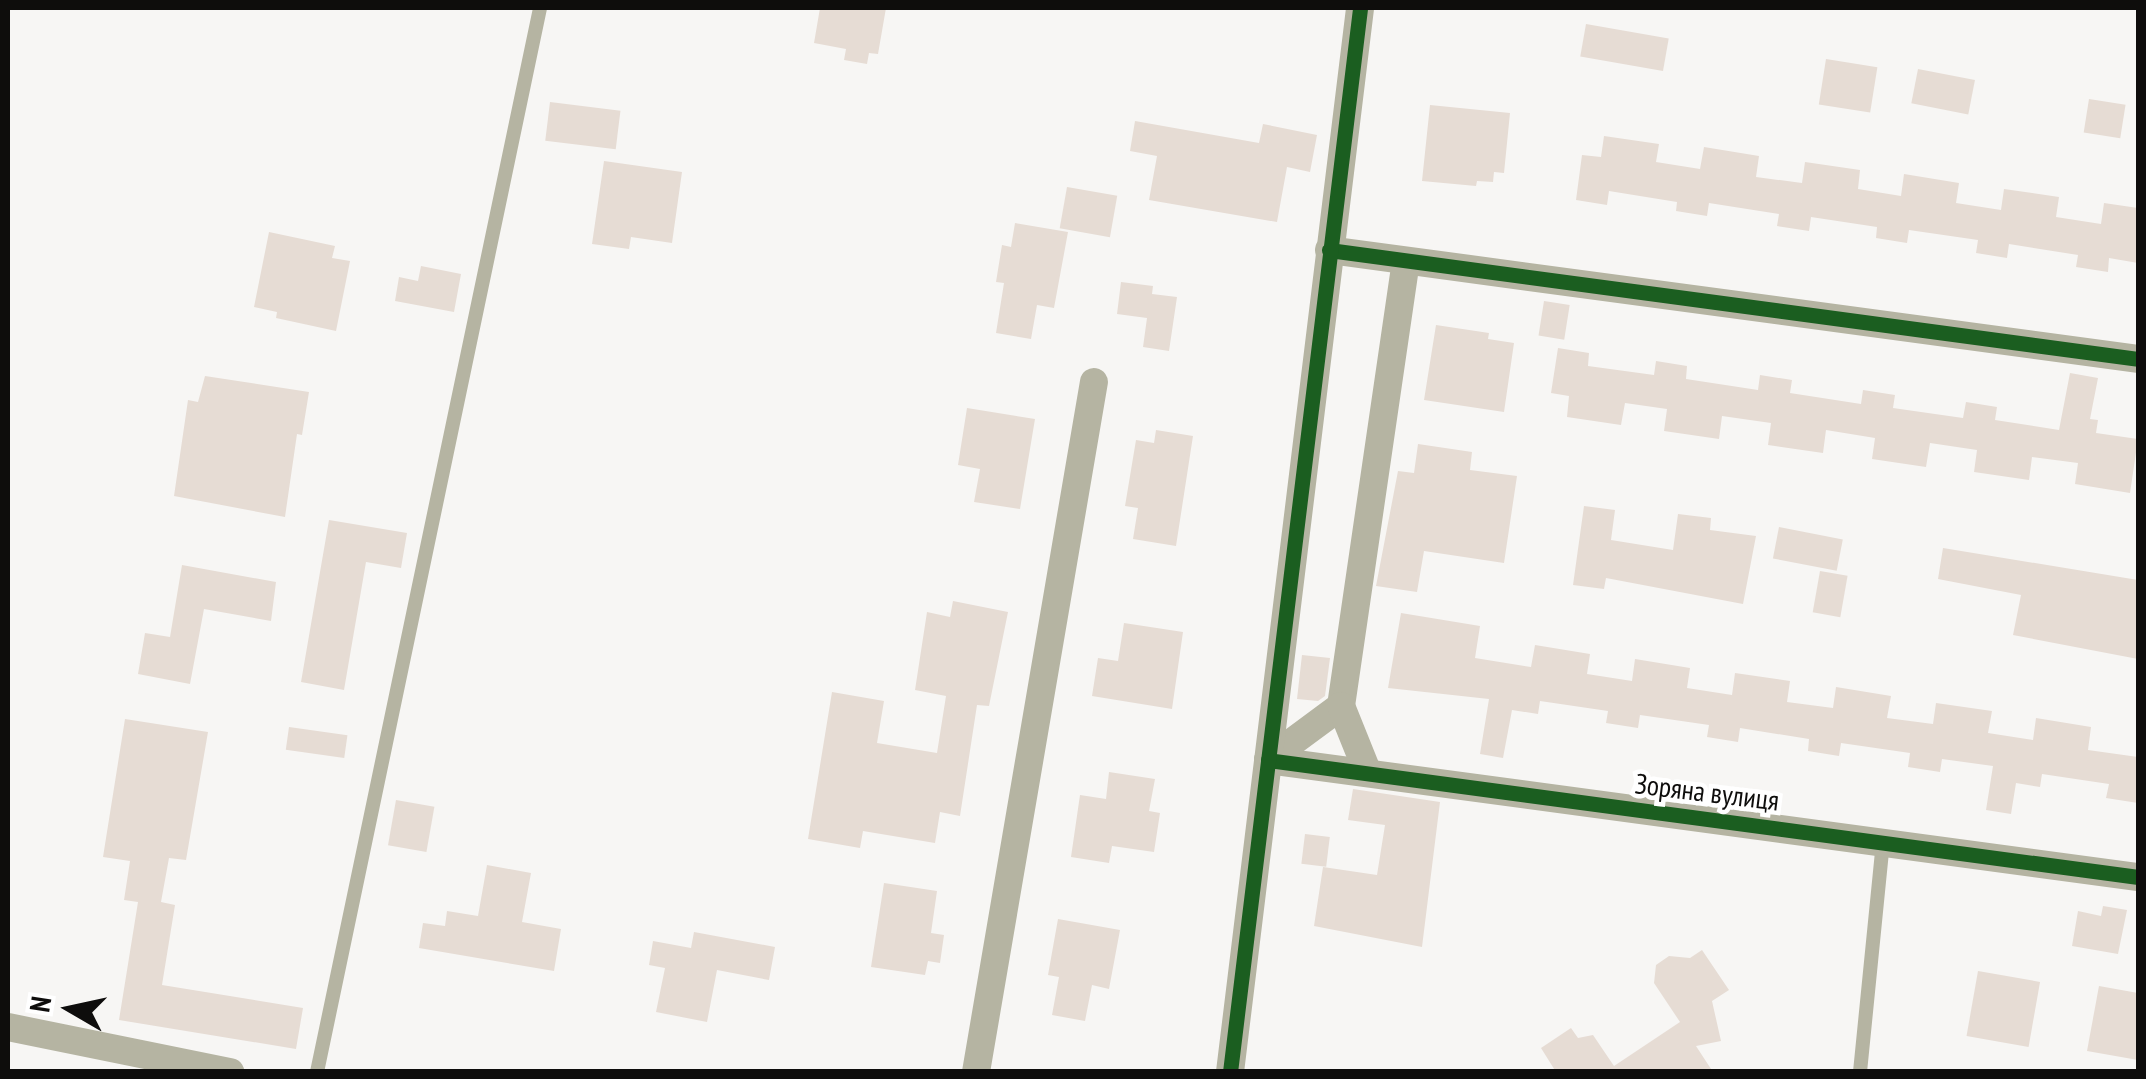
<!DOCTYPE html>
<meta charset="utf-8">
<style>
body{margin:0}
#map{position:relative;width:2146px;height:1079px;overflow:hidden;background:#f7f6f4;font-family:"PT Sans Narrow",sans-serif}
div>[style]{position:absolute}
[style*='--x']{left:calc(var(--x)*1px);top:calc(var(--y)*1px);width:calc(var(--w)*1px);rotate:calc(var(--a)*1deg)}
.building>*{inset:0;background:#e6dcd4;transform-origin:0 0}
.service>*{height:14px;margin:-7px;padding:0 7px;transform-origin:7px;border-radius:7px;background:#b5b4a2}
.minor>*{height:28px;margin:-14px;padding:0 14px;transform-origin:14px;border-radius:14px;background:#b5b4a2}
.cycleway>*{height:15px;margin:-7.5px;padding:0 7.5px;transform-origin:7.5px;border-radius:7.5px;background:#1b5e20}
span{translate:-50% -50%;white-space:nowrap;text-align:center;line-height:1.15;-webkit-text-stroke:9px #fff;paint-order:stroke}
.street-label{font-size:28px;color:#0e0d0c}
.frame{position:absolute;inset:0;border:10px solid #0e0d0c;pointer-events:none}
.north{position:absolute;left:20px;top:959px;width:100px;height:100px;-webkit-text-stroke:8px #fff;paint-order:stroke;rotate:279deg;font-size:28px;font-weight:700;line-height:40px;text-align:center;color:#0e0d0c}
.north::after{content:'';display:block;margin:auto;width:35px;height:45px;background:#0e0d0c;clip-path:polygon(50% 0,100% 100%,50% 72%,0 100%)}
</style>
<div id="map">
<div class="building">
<div style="clip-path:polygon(820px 8px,886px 8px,878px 54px,869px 53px,867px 64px,844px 60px,846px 49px,814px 43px)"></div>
<div style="left:1586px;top:24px;width:84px;height:33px;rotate:10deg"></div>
<div style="left:1826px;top:59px;width:52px;height:46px;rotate:9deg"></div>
<div style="left:1918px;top:69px;width:58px;height:35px;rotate:11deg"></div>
<div style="left:2089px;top:99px;width:37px;height:34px;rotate:9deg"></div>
<div style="left:550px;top:102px;width:71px;height:39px;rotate:7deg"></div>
<div style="clip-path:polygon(1430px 105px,1510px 113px,1504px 173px,1494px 172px,1493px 182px,1477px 181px,1476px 186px,1422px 181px)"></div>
<div style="clip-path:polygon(1135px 121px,1259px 143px,1263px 124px,1317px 135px,1310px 172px,1287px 167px,1277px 222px,1149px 200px,1157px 156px,1130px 151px)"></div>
<div style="clip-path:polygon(1604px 136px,1659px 144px,1656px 162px,1700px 169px,1704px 147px,1759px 156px,1756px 177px,1802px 183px,1805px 162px,1860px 170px,1858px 189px,1901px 196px,1904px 174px,1959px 183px,1956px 203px,2001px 210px,2004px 189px,2059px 197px,2056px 217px,2101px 224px,2104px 203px,2138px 208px,2138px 263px,2109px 258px,2108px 272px,2076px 267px,2078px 255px,2009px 244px,2007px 258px,1976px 253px,1978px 240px,1909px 230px,1907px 243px,1876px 238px,1877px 227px,1811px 217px,1809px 231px,1777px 226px,1779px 214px,1709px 203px,1707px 216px,1676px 211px,1677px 202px,1609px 191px,1607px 205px,1576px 200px,1582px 155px,1601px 157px)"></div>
<div style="clip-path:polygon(604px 161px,682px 172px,672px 243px,631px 237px,629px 249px,592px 244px)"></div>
<div style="left:1067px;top:187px;width:51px;height:42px;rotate:10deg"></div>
<div style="clip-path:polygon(1015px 223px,1068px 232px,1054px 308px,1037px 305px,1031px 339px,996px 333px,1004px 283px,996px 282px,1002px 245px,1011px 247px)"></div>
<div style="clip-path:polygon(269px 232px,335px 246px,332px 258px,350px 261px,336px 331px,276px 318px,277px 312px,254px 307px)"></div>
<div style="clip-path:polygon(421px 266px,461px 274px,454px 312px,395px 301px,399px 277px,418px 281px)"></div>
<div style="clip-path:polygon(1121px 282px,1153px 286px,1152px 294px,1177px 297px,1169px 351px,1143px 347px,1147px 318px,1117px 314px)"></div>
<div style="left:1544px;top:301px;width:26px;height:35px;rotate:9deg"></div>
<div style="clip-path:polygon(1436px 325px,1489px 333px,1488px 339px,1514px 343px,1504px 412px,1424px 400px)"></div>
<div style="clip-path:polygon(1558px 348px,1589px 353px,1588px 366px,1654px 375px,1656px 361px,1687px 366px,1686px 379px,1758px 390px,1760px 375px,1792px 380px,1790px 393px,1861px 404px,1863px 390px,1895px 395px,1893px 408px,1963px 418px,1966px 402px,1997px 407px,1995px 420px,2059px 430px,2070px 373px,2098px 378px,2090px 419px,2098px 420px,2096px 433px,2138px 439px,2130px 493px,2075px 484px,2078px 463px,2032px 457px,2029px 480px,1974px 472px,1977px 450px,1930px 443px,1926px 467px,1872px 459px,1875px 438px,1826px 430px,1823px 453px,1768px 445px,1771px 423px,1722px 416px,1719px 439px,1664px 431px,1667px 409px,1625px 403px,1621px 425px,1567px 417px,1569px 396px,1551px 393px)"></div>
<div style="clip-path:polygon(205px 376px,309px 392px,302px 435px,297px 434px,285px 517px,174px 496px,188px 400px,198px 402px)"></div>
<div style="clip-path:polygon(967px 408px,1035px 419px,1020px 509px,974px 502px,980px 469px,958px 465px)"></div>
<div style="clip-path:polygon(1156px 430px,1193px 436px,1176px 546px,1133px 539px,1138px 508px,1125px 506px,1136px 440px,1154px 443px)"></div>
<div style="clip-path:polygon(1418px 444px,1472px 452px,1470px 470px,1517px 476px,1504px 563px,1424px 551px,1417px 592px,1376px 586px,1398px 471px,1414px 473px)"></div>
<div style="clip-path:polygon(1584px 506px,1615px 510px,1611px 540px,1673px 550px,1678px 514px,1711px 518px,1710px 530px,1756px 536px,1743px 604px,1606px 578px,1604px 589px,1573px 585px)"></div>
<div style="clip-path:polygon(329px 520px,407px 533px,401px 568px,366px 562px,344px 690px,301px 682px)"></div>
<div style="left:1779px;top:527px;width:65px;height:32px;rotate:11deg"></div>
<div style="clip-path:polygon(1943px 548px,2138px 580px,2138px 659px,2013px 635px,2021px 595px,1938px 579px)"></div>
<div style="clip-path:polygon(182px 565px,276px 582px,271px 621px,204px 609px,190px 684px,138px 674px,145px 633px,170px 637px)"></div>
<div style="left:1820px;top:571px;width:28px;height:42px;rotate:10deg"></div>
<div style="clip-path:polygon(953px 601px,1008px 612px,989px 706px,977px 705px,960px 816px,940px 812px,935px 843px,863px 831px,860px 848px,808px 839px,832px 692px,884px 701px,877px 743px,937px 753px,946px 696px,915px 690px,927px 612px,950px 617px)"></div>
<div style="clip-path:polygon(1401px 613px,1480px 626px,1475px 658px,1531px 667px,1535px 645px,1590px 654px,1587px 674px,1632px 681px,1635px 659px,1690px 668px,1687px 688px,1732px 695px,1735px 673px,1790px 681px,1787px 702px,1833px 708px,1836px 687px,1891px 696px,1887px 718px,1933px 724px,1936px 703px,1992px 711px,1988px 733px,2033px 740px,2036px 718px,2091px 727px,2088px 750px,2138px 757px,2138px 803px,2106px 798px,2109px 784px,2042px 774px,2040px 787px,2016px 783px,2011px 814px,1986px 810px,1993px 766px,1942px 759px,1940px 772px,1908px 767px,1910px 753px,1841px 743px,1839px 756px,1808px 751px,1809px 739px,1740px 728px,1738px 742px,1707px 737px,1709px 725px,1640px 715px,1638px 728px,1606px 723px,1608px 711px,1540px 701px,1538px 714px,1512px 710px,1503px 758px,1480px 754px,1489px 699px,1388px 688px)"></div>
<div style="clip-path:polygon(1124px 623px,1183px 632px,1172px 709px,1092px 696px,1098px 658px,1118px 661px)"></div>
<div style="clip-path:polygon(1302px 655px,1330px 658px,1325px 696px,1318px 701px,1297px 699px)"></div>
<div style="clip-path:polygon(125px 719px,208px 732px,186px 860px,169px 858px,161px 902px,175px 905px,162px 985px,303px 1008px,296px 1049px,119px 1020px,138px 902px,124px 900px,130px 861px,103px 857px)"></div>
<div style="left:289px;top:727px;width:59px;height:23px;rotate:8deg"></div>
<div style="clip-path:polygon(1109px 772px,1155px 779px,1149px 811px,1160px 813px,1154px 852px,1112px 846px,1109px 863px,1071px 857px,1080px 795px,1106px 799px)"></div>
<div style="clip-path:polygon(1353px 789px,1440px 802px,1422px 947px,1314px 926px,1323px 867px,1377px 875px,1385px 825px,1348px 820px)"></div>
<div style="left:396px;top:800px;width:39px;height:46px;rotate:10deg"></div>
<div style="left:1305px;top:834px;width:25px;height:30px;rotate:7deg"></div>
<div style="clip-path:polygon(487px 865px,531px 873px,522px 922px,561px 929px,554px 971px,419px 948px,423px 923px,445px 926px,447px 911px,478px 916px)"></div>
<div style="clip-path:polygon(884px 883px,937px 891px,931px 933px,944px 935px,940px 963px,928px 961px,925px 975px,871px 967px)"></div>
<div style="clip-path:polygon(2103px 906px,2127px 910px,2118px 954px,2072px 946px,2078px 911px,2101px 916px)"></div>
<div style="clip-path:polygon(1058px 919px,1120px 930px,1109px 989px,1092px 985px,1085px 1021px,1052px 1015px,1059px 977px,1048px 975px)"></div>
<div style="clip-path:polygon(694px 932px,775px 947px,769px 980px,717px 970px,707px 1022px,656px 1012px,665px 968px,649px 965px,653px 941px,691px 948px)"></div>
<div style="clip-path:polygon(1702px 950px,1729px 990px,1712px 1001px,1721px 1041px,1696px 1046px,1713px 1072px,1556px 1072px,1541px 1048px,1571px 1028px,1578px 1038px,1593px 1035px,1614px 1066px,1680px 1022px,1654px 983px,1656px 965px,1669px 956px,1690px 958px)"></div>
<div style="left:1978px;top:971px;width:63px;height:66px;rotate:10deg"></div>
<div style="clip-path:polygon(2099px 986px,2138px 993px,2138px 1060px,2087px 1051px)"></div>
</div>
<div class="service">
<div style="--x:317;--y:1072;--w:1087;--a:-78.16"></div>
<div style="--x:1860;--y:1072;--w:233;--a:-84.3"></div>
</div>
<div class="minor">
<div style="--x:1329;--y:250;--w:816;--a:7.67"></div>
<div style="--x:1341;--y:706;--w:449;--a:-81.7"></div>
<div style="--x:1268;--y:760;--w:878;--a:7.66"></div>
<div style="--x:1268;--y:760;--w:91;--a:-36.5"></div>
<div style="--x:1341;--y:706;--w:72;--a:68.1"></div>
<div style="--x:8;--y:1027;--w:227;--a:11.5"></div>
<div style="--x:976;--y:1072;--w:700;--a:-80.3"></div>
<div style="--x:1230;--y:1072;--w:1072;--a:-83.03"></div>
</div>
<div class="cycleway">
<div style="--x:1329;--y:250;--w:816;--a:7.67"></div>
<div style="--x:1268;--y:760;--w:878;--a:7.66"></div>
<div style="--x:1230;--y:1072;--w:1072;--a:-83.03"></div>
</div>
<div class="street-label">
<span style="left:1707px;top:792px;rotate:7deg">Зоряна вулиця</span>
</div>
<div class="frame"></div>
<div class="north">N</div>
</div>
